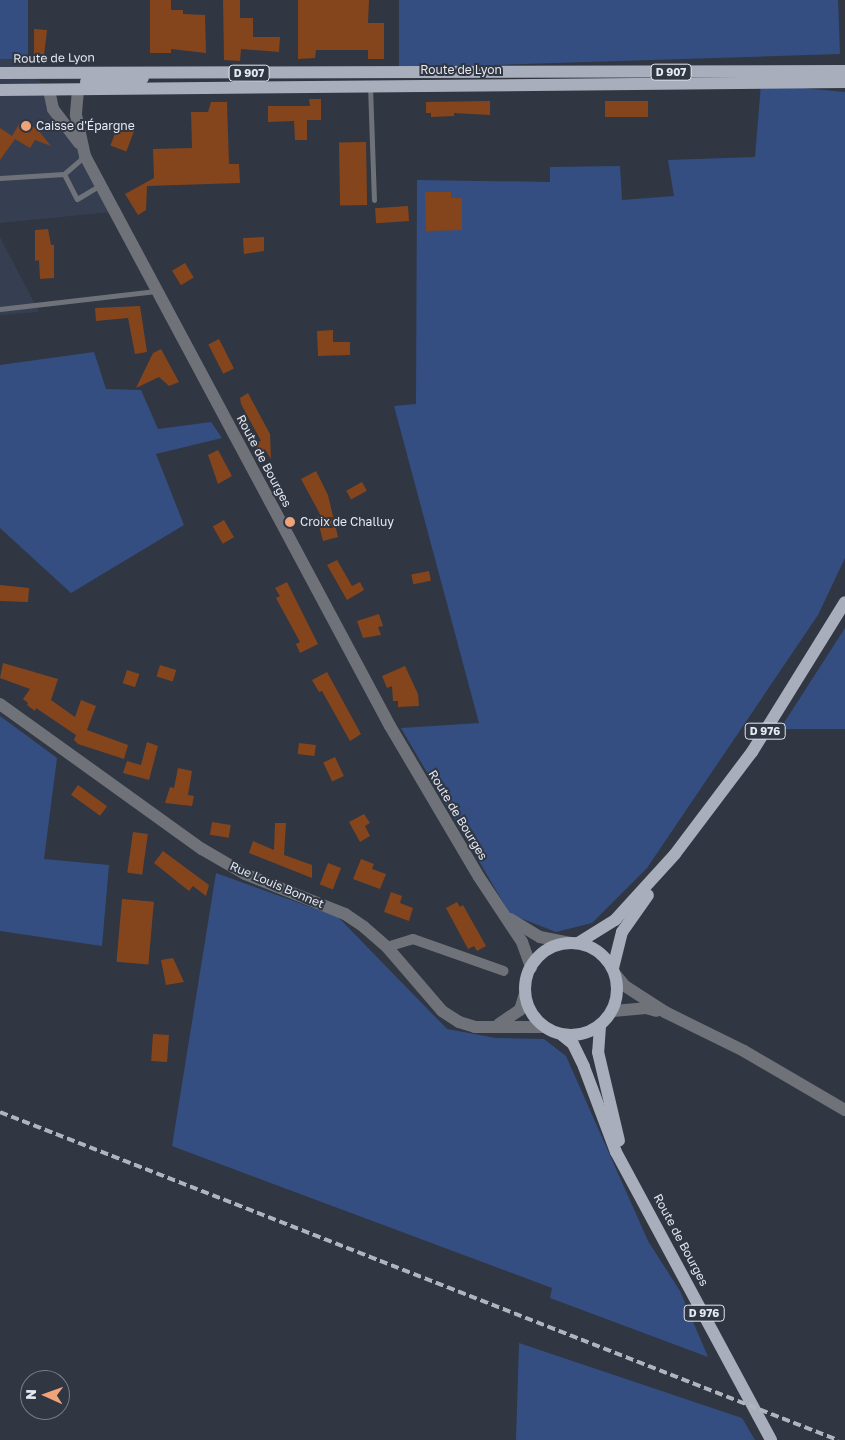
<!DOCTYPE html>
<meta charset="utf-8">
<style>
body{margin:0}
#map{position:relative;width:845px;height:1440px;overflow:hidden;background:#303642;font-family:"Golos Text",sans-serif}
div>[style]{position:absolute}
[style*='--x']{left:calc(var(--x)*1px);top:calc(var(--y)*1px);width:calc(var(--w)*1px);rotate:calc(var(--a)*1deg)}
.built>*{inset:0;background:#363f51}
.green>*{inset:0;background:#344e82;transform-origin:0 0}
.building>*{inset:0;background:#85451c;transform-origin:0 0}
.service>*{height:5px;margin:-2.5px;padding:0 2.5px;transform-origin:2.5px;border-radius:2.5px;background:#6f7379}
.minor>*{height:10px;margin:-5px;padding:0 5px;transform-origin:5px;border-radius:5px;background:#6f7379}
.tertiary>*{height:12px;margin:-6px;padding:0 6px;transform-origin:6px;border-radius:6px;background:#6f7379}
.primary>*{height:12px;margin:-6px;padding:0 6px;transform-origin:6px;border-radius:6px;background:#a8aebb}
.primary>.ring{margin:-6px;padding:0;box-sizing:content-box;background:none;border:12px solid #a8aebb;border-radius:50%}
.rail>*{height:4px;margin-top:-2px;transform-origin:0;background:repeating-linear-gradient(90deg,#afb4bd 0 8px,transparent 0 12px)}
.dots>*{width:14px;height:14px;translate:-50% -50%;box-sizing:border-box;border:2px solid #303642;border-radius:50%}
span{translate:-50% -50%;white-space:nowrap;text-align:center;line-height:1.15;-webkit-text-stroke:4px #303642;paint-order:stroke}
.shield-label span{padding:1px 4px;background:#303642;border:1px solid;border-radius:4px;-webkit-text-stroke-width:0}
.shield-label{font-size:11px;color:#e5e9f1;font-weight:700}
.street-label{font-size:12px;color:#e5e9f1}
.poi-label{font-size:12px;color:#e5e9f1}
.left{translate:0 -50%;text-align:left}
.north{position:absolute;left:20px;top:1370px;width:50px;height:50px;box-sizing:border-box;background:#303642;border:1px solid #787e88;border-radius:50%;rotate:272deg;font-size:14px;font-weight:700;line-height:20px;text-align:center;color:#e5e9f1}
.north::after{content:'';display:block;margin:auto;width:18px;height:22px;background:#efa378;clip-path:polygon(50% 0,100% 100%,50% 72%,0 100%)}
</style>
<div id="map">
<div class="built">
<div style="clip-path:polygon(25px 58px,122px 211px,0 223px,0 59px)"></div>
<div style="clip-path:polygon(0 237px,39px 312px,0 315px)"></div>
</div>
<div class="green">
<div style="left:0;top:0;width:28px;height:59px"></div>
<div style="clip-path:polygon(399px 0,838px 0,840px 54px,399px 68px)"></div>
<div style="clip-path:polygon(761px 84px,845px 92px,845px 558px,818px 615px,647px 868px,592px 923px,556px 932px,510px 914px,401px 728px,479px 723px,394px 406px,416px 404px,417px 180px,550px 182px,550px 167px,620px 166px,622px 200px,674px 196px,668px 160px,755px 157px)"></div>
<div style="clip-path:polygon(94px 352px,106px 389px,141px 390px,158px 429px,211px 422px,222px 438px,156px 454px,184px 525px,71px 593px,0 528px,0 365px)"></div>
<div style="clip-path:polygon(845px 628px,845px 729px,780px 729px)"></div>
<div style="clip-path:polygon(0 716px,57px 758px,44px 859px,109px 865px,102px 946px,0 931px)"></div>
<div style="clip-path:polygon(216px 873px,338px 917px,447px 1029px,496px 1038px,544px 1039px,566px 1056px,648px 1241px,680px 1291px,708px 1357px,550px 1298px,552px 1288px,172px 1146px)"></div>
<div style="clip-path:polygon(519px 1343px,742px 1418px,755px 1440px,516px 1440px)"></div>
</div>
<div class="building">
<div style="clip-path:polygon(150px 0,171px 0,171px 10px,183px 10px,183px 14px,205px 15px,206px 53px,171px 49px,171px 53px,150px 53px)"></div>
<div style="clip-path:polygon(223px 0,240px 0,240px 18px,253px 18px,253px 37px,280px 37px,279px 52px,241px 49px,240px 61px,224px 60px)"></div>
<div style="clip-path:polygon(298px 0,369px 0,368px 23px,384px 23px,384px 59px,368px 59px,368px 50px,316px 50px,315px 58px,298px 59px)"></div>
<div style="clip-path:polygon(34px 29px,47px 30px,44px 55px,34px 55px)"></div>
<div style="clip-path:polygon(309px 99px,321px 99px,321px 120px,307px 120px,307px 140px,295px 140px,294px 121px,268px 122px,268px 106px,310px 106px)"></div>
<div style="clip-path:polygon(490px 101px,490px 115px,454px 113px,454px 116px,431px 117px,431px 113px,426px 113px,426px 102px)"></div>
<div style="left:605px;top:101px;width:43px;height:16px"></div>
<div style="clip-path:polygon(211px 102px,227px 102px,229px 164px,239px 164px,240px 183px,147px 186px,146px 210px,138px 215px,125px 194px,154px 178px,153px 149px,192px 148px,191px 112px,208px 112px)"></div>
<div style="clip-path:polygon(21px 121px,37px 129px,51px 146px,35px 140px,30px 148px,15px 139px,0 160px,0 128px,12px 136px)"></div>
<div style="left:119px;top:123px;width:17px;height:24px;rotate:21deg"></div>
<div style="left:366px;top:142px;width:63px;height:27px;rotate:89deg"></div>
<div style="clip-path:polygon(425px 192px,451px 192px,451px 198px,462px 198px,462px 230px,426px 231px)"></div>
<div style="left:408px;top:206px;width:15px;height:33px;rotate:86deg"></div>
<div style="clip-path:polygon(48px 229px,51px 245px,54px 245px,54px 278px,40px 279px,39px 260px,35px 261px,35px 230px)"></div>
<div style="clip-path:polygon(264px 237px,264px 251px,244px 254px,243px 238px)"></div>
<div style="left:185px;top:263px;width:17px;height:15px;rotate:59deg"></div>
<div style="clip-path:polygon(140px 306px,147px 352px,135px 354px,128px 318px,96px 321px,95px 308px)"></div>
<div style="clip-path:polygon(333px 330px,333px 342px,350px 342px,350px 355px,318px 356px,317px 331px)"></div>
<div style="left:219px;top:339px;width:33px;height:12px;rotate:63deg"></div>
<div style="clip-path:polygon(161px 349px,179px 382px,169px 386px,159px 377px,136px 388px,153px 353px)"></div>
<div style="clip-path:polygon(248px 393px,270px 434px,271px 459px,266px 451px,260px 452px,255px 443px,261px 441px,241px 404px,240px 398px)"></div>
<div style="clip-path:polygon(218px 450px,232px 476px,218px 484px,208px 455px)"></div>
<div style="clip-path:polygon(316px 471px,328px 495px,338px 537px,323px 541px,317px 517px,321px 516px,301px 479px)"></div>
<div style="left:362px;top:482px;width:10px;height:18px;rotate:61deg"></div>
<div style="left:224px;top:520px;width:20px;height:13px;rotate:60deg"></div>
<div style="clip-path:polygon(337px 560px,352px 586px,360px 582px,364px 590px,347px 600px,327px 565px)"></div>
<div style="left:429px;top:571px;width:10px;height:18px;rotate:79deg"></div>
<div style="clip-path:polygon(287px 582px,318px 644px,300px 653px,296px 644px,300px 642px,276px 598px,280px 596px,275px 588px)"></div>
<div style="clip-path:polygon(0 585px,29px 588px,28px 602px,0 601px)"></div>
<div style="clip-path:polygon(379px 614px,383px 626px,378px 627px,381px 635px,363px 638px,357px 621px)"></div>
<div style="clip-path:polygon(3px 663px,58px 679px,51px 700px,75px 717px,81px 700px,96px 706px,87px 730px,128px 745px,124px 759px,78px 744px,74px 740px,76px 735px,36px 708px,35px 711px,27px 705px,28px 703px,23px 699px,30px 689px,0 678px)"></div>
<div style="left:160px;top:665px;width:17px;height:12px;rotate:17deg"></div>
<div style="clip-path:polygon(405px 666px,418px 694px,419px 706px,398px 707px,398px 701px,393px 701px,392px 686px,387px 688px,382px 676px)"></div>
<div style="left:127px;top:670px;width:13px;height:14px;rotate:18deg"></div>
<div style="clip-path:polygon(327px 672px,361px 734px,350px 741px,322px 691px,319px 692px,312px 680px)"></div>
<div style="clip-path:polygon(147px 742px,158px 746px,149px 780px,123px 773px,127px 761px,141px 765px)"></div>
<div style="left:299px;top:743px;width:17px;height:11px;rotate:7deg"></div>
<div style="left:335px;top:757px;width:21px;height:13px;rotate:65deg"></div>
<div style="clip-path:polygon(178px 768px,192px 771px,188px 795px,194px 796px,192px 806px,165px 803px,170px 787px,174px 788px)"></div>
<div style="left:78px;top:785px;width:36px;height:12px;rotate:36deg"></div>
<div style="clip-path:polygon(364px 814px,370px 823px,365px 826px,370px 836px,360px 842px,349px 822px)"></div>
<div style="left:212px;top:822px;width:19px;height:13px;rotate:9deg"></div>
<div style="clip-path:polygon(275px 823px,286px 823px,284px 855px,312px 865px,312px 878px,249px 853px,253px 841px,274px 850px)"></div>
<div style="left:133px;top:832px;width:15px;height:41px;rotate:8deg"></div>
<div style="clip-path:polygon(163px 851px,209px 885px,206px 896px,193px 886px,189px 891px,154px 863px)"></div>
<div style="clip-path:polygon(361px 859px,374px 864px,372px 869px,386px 874px,380px 889px,353px 879px)"></div>
<div style="left:328px;top:863px;width:14px;height:23px;rotate:21deg"></div>
<div style="clip-path:polygon(391px 892px,402px 896px,400px 903px,413px 908px,409px 921px,384px 912px)"></div>
<div style="left:122px;top:899px;width:32px;height:63px;rotate:5deg"></div>
<div style="clip-path:polygon(457px 902px,460px 907px,463px 905px,486px 946px,477px 951px,474px 946px,468px 949px,446px 908px)"></div>
<div style="clip-path:polygon(173px 958px,184px 982px,166px 985px,161px 960px)"></div>
<div style="left:153px;top:1034px;width:16px;height:27px;rotate:4deg"></div>
</div>
<div class="service">
<div style="--x:370;--y:86;--w:114;--a:88"></div>
<div style="--x:64;--y:174;--w:28;--a:63"></div>
<div style="--x:77;--y:199;--w:27;--a:-31"></div>
<div style="--x:0;--y:178;--w:64;--a:-3.6"></div>
<div style="--x:64;--y:174;--w:28;--a:-41"></div>
<div style="--x:0;--y:309;--w:157;--a:-6.6"></div>
</div>
<div class="minor">
<div style="--x:387;--y:947;--w:27;--a:-17"></div>
<div style="--x:413;--y:939;--w:96;--a:19.4"></div>
</div>
<div class="tertiary">
<div style="--x:49;--y:90;--w:19;--a:78"></div>
<div style="--x:53;--y:109;--w:43;--a:52.6"></div>
<div style="--x:78;--y:90;--w:25;--a:95"></div>
<div style="--x:76;--y:115;--w:42;--a:77.6"></div>
<div style="--x:85;--y:156;--w:646;--a:61.85"></div>
<div style="--x:390;--y:726;--w:175;--a:59.5"></div>
<div style="--x:479;--y:877;--w:78;--a:56.5"></div>
<div style="--x:522;--y:942;--w:27;--a:70"></div>
<div style="--x:0;--y:704;--w:249;--a:35.7"></div>
<div style="--x:202;--y:849;--w:50;--a:30.2"></div>
<div style="--x:245;--y:874;--w:108;--a:21.8"></div>
<div style="--x:345;--y:914;--w:23;--a:34"></div>
<div style="--x:364;--y:927;--w:30;--a:41"></div>
<div style="--x:387;--y:947;--w:84;--a:49.3"></div>
<div style="--x:442;--y:1011;--w:20;--a:33"></div>
<div style="--x:459;--y:1022;--w:17;--a:17"></div>
<div style="--x:475;--y:1027;--w:68;--a:0"></div>
<div style="--x:510;--y:919;--w:35;--a:31"></div>
<div style="--x:540;--y:937;--w:32;--a:11"></div>
<div style="--x:615;--y:974;--w:16;--a:50"></div>
<div style="--x:625;--y:986;--w:48;--a:33"></div>
<div style="--x:665;--y:1012;--w:88;--a:26.3"></div>
<div style="--x:744;--y:1051;--w:117;--a:30.3"></div>
<div style="--x:613;--y:1011;--w:33;--a:-5"></div>
<div style="--x:646;--y:1008;--w:11;--a:15"></div>
<div style="--x:499;--y:1024;--w:25;--a:-34"></div>
<div style="--x:520;--y:1010;--w:17;--a:-73"></div>
</div>
<div class="primary">
<div style="--x:0;--y:73;--w:845;--a:-0.14"></div>
<div style="--x:86;--y:82;--w:57;--a:-4"></div>
<div style="--x:0;--y:90;--w:845;--a:-0.54"></div>
<div class="ring" style="left:525px;top:943px;width:80px;height:80px"></div>
<div style="--x:578;--y:943;--w:44;--a:-31.9"></div>
<div style="--x:615;--y:920;--w:89;--a:-47.7"></div>
<div style="--x:675;--y:854;--w:128;--a:-53"></div>
<div style="--x:752;--y:752;--w:176;--a:-58.2"></div>
<div style="--x:613;--y:968;--w:37;--a:-76"></div>
<div style="--x:622;--y:932;--w:45;--a:-54.9"></div>
<div style="--x:600;--y:1026;--w:26;--a:94"></div>
<div style="--x:598;--y:1052;--w:91;--a:76.7"></div>
<div style="--x:562;--y:1035;--w:14;--a:39"></div>
<div style="--x:573;--y:1044;--w:25;--a:64"></div>
<div style="--x:584;--y:1067;--w:91;--a:69.4"></div>
<div style="--x:616;--y:1152;--w:327;--a:61.7"></div>
</div>
<div class="rail">
<div style="--x:0;--y:1112;--w:900;--a:21.38"></div>
</div>
<div class="dots">
<div style="left:26px;top:126px;background:#efa378"></div>
<div style="left:290px;top:522px;background:#efa378"></div>
</div>
<div class="shield-label">
<span style="left:671px;top:72px">D 907</span>
<span style="left:249px;top:73px">D 907</span>
<span style="left:765px;top:731px">D 976</span>
<span style="left:704px;top:1313px">D 976</span>
</div>
<div class="street-label">
<span style="left:54px;top:58px;rotate:-1deg">Route de Lyon</span>
<span style="left:461px;top:70px">Route de Lyon</span>
<span style="left:264px;top:461px;rotate:62deg">Route de Bourges</span>
<span style="left:458px;top:815px;rotate:59deg">Route de Bourges</span>
<span style="left:277px;top:885px;rotate:23deg">Rue Louis Bonnet</span>
<span style="left:681px;top:1240px;rotate:62deg">Route de Bourges</span>
</div>
<div class="poi-label">
<span class="left" style="left:36px;top:126px">Caisse d'Épargne</span>
<span class="left" style="left:300px;top:522px">Croix de Challuy</span>
</div>
<div class="north">N</div>
</div>
